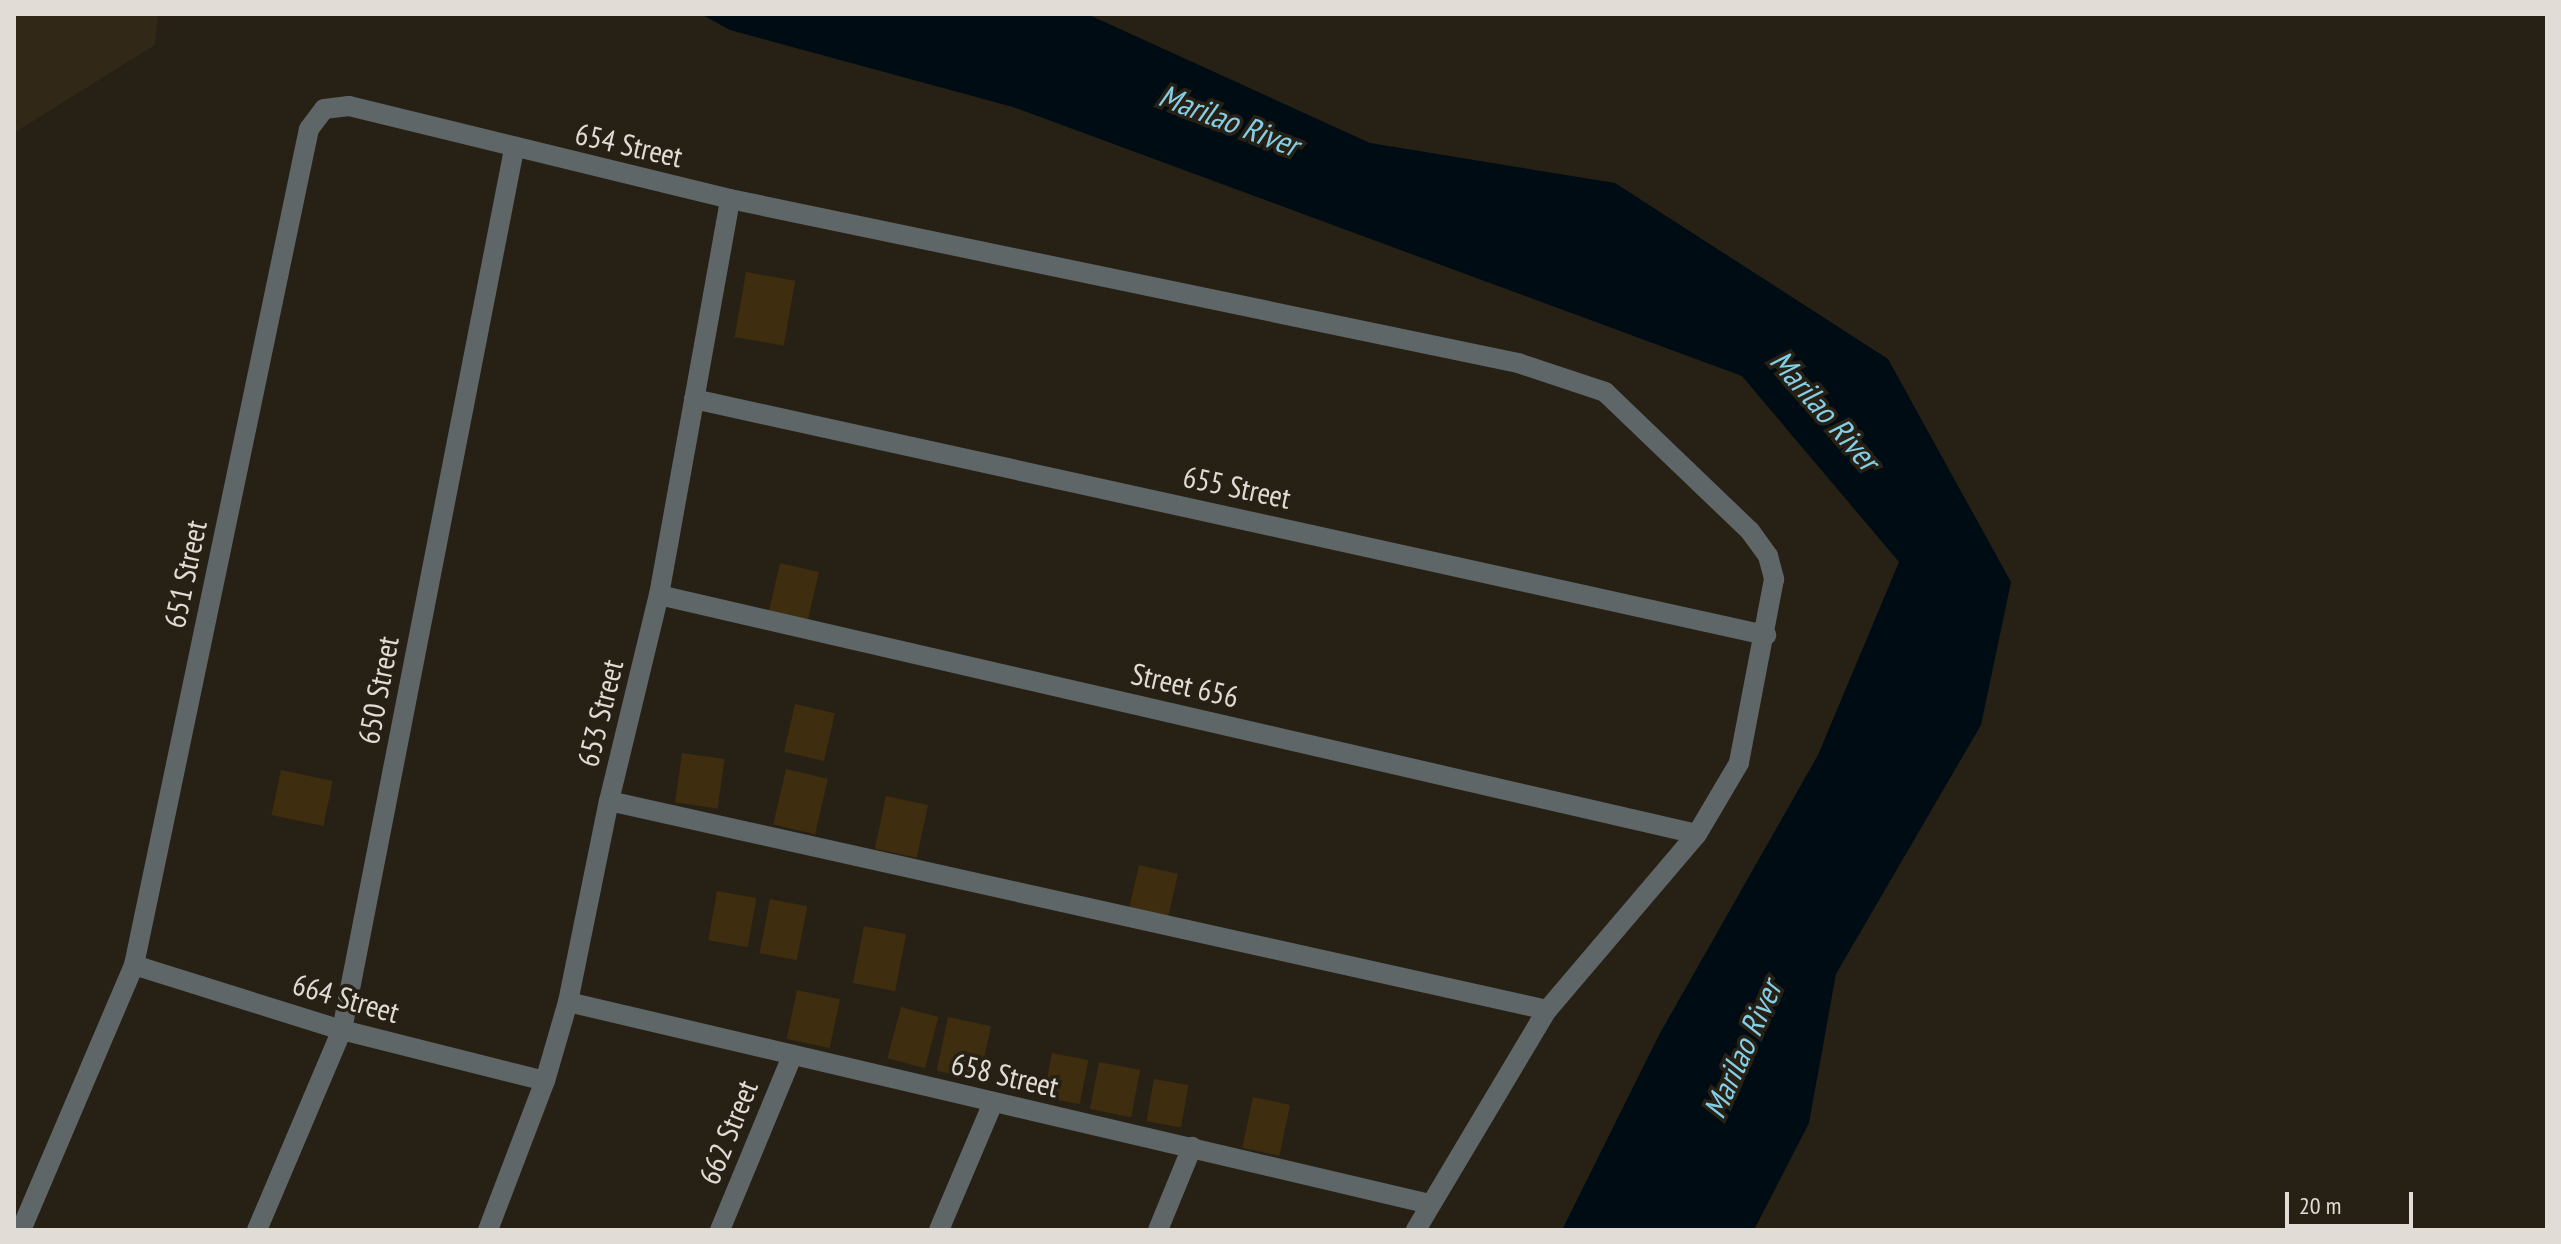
<!DOCTYPE html>
<style>
body{margin:0}
#map{position:relative;width:2561px;height:1244px;overflow:hidden;background:#262015;font-family:"PT Sans Narrow",sans-serif}
div>[style]{position:absolute}
[style*='--x']{left:calc(var(--x)*1px);top:calc(var(--y)*1px);width:calc(var(--w)*1px);rotate:calc(var(--a)*1deg)}
.built>*{inset:0;background:#322817}
.water>*{inset:0;background:#000c13}
.building>*{inset:0;background:#3e2d0e;transform-origin:0 0}
.minor>*{height:20px;margin:-10px;padding:0 10px;transform-origin:10px;border-radius:10px;background:#5f6668}
span{translate:-50% -50%;white-space:nowrap;text-align:center;line-height:1.15;-webkit-text-stroke:7px #262015;paint-order:stroke}
.street-label{font-size:30px;color:#e1dcd5}
.water-label{font-size:32px;color:#84cfe7;font-style:italic}
.frame{position:absolute;inset:0;border:16px solid #e1dcd5;pointer-events:none}
.scale{position:absolute;left:2285px;top:1192px;width:128px;height:36px;box-sizing:border-box;border:4px solid #e1dcd5;border-top:0;padding-left:10px;font-size:24px;line-height:28px;white-space:nowrap;color:#e1dcd5;-webkit-text-stroke:6px #262015;paint-order:stroke}
</style>
<div id="map">
<div class="built">
<div style="clip-path:polygon(14px 14px,158px 14px,155px 45px,14px 133px)"></div>
</div>
<div class="water">
<div style="clip-path:polygon(701px 14px,1087px 14px,1370px 143px,1615px 183px,1888px 359px,2011px 582px,1981px 725px,1836px 974px,1809px 1123px,1754px 1230px,1562px 1230px,1659px 1035px,1818px 755px,1899px 562px,1742px 376px,1013px 107px,730px 30px)"></div>
</div>
<div class="building">
<div style="left:746px;top:272px;width:50px;height:66px;rotate:10deg"></div>
<div style="left:780px;top:563px;width:40px;height:49px;rotate:13deg"></div>
<div style="left:795px;top:704px;width:41px;height:49px;rotate:13deg"></div>
<div style="left:682px;top:753px;width:43px;height:50px;rotate:8deg"></div>
<div style="left:786px;top:769px;width:43px;height:57px;rotate:13deg"></div>
<div style="left:281px;top:770px;width:53px;height:46px;rotate:12deg"></div>
<div style="left:886px;top:796px;width:43px;height:54px;rotate:12deg"></div>
<div style="left:1139px;top:865px;width:40px;height:43px;rotate:13deg"></div>
<div style="left:717px;top:891px;width:40px;height:50px;rotate:10deg"></div>
<div style="left:770px;top:899px;width:38px;height:55px;rotate:11deg"></div>
<div style="left:864px;top:926px;width:43px;height:58px;rotate:11deg"></div>
<div style="left:797px;top:990px;width:44px;height:50px;rotate:12deg"></div>
<div style="left:901px;top:1007px;width:39px;height:53px;rotate:15deg"></div>
<div style="left:948px;top:1017px;width:44px;height:55px;rotate:12deg"></div>
<div style="left:1052px;top:1053px;width:37px;height:45px;rotate:11deg"></div>
<div style="left:1099px;top:1062px;width:42px;height:48px;rotate:11deg"></div>
<div style="left:1154px;top:1079px;width:35px;height:43px;rotate:10deg"></div>
<div style="left:1253px;top:1097px;width:38px;height:52px;rotate:12deg"></div>
</div>
<div class="minor">
<div style="--x:694;--y:399;--w:1098;--a:12.42"></div>
<div style="--x:659;--y:595;--w:1065;--a:12.97"></div>
<div style="--x:609;--y:801;--w:961;--a:12.56"></div>
<div style="--x:134;--y:965;--w:218;--a:17.4"></div>
<div style="--x:342;--y:1030;--w:209;--a:14.1"></div>
<div style="--x:568;--y:1002;--w:885;--a:13.19"></div>
<div style="--x:21;--y:1230;--w:288;--a:-66.9"></div>
<div style="--x:134;--y:965;--w:854;--a:-78.18"></div>
<div style="--x:309;--y:129;--w:25;--a:-53"></div>
<div style="--x:324;--y:109;--w:25;--a:-7"></div>
<div style="--x:349;--y:106;--w:392;--a:13.7"></div>
<div style="--x:730;--y:199;--w:805;--a:11.76"></div>
<div style="--x:1518;--y:363;--w:92;--a:18.4"></div>
<div style="--x:1605;--y:392;--w:201;--a:43.8"></div>
<div style="--x:1750;--y:531;--w:31;--a:54"></div>
<div style="--x:1768;--y:556;--w:24;--a:75"></div>
<div style="--x:1774;--y:579;--w:187;--a:100.8"></div>
<div style="--x:1739;--y:763;--w:82;--a:120.6"></div>
<div style="--x:1697;--y:834;--w:231;--a:130.4"></div>
<div style="--x:1547;--y:1010;--w:256;--a:120.8"></div>
<div style="--x:257;--y:1230;--w:217;--a:-67"></div>
<div style="--x:342;--y:1030;--w:898;--a:-78.95"></div>
<div style="--x:488;--y:1230;--w:160;--a:-69.1"></div>
<div style="--x:545;--y:1081;--w:82;--a:-73.8"></div>
<div style="--x:568;--y:1002;--w:205;--a:-78.5"></div>
<div style="--x:609;--y:801;--w:212;--a:-76.4"></div>
<div style="--x:659;--y:595;--w:402;--a:-79.8"></div>
<div style="--x:720;--y:1230;--w:188;--a:-67.5"></div>
<div style="--x:939;--y:1230;--w:138;--a:-67"></div>
<div style="--x:1158;--y:1230;--w:90;--a:-67.7"></div>
</div>
<div class="street-label">
<span style="left:629px;top:145px;rotate:13deg">654 Street</span>
<span style="left:1237px;top:487px;rotate:12deg">655 Street</span>
<span style="left:185px;top:574px;rotate:-78deg">651 Street</span>
<span style="left:1185px;top:685px;rotate:13deg">Street 656</span>
<span style="left:378px;top:690px;rotate:-79deg">650 Street</span>
<span style="left:600px;top:713px;rotate:-76deg">653 Street</span>
<span style="left:346px;top:998px;rotate:16deg">664 Street</span>
<span style="left:1005px;top:1075px;rotate:13deg">658 Street</span>
<span style="left:728px;top:1132px;rotate:-68deg">662 Street</span>
</div>
<div class="water-label">
<span style="left:1229px;top:120px;rotate:21deg">Marilao River</span>
<span style="left:1825px;top:410px;rotate:49deg">Marilao River</span>
<span style="left:1742px;top:1049px;rotate:-66deg">Marilao River</span>
</div>
<div class="frame"></div>
<div class="scale">20 m</div>
</div>
